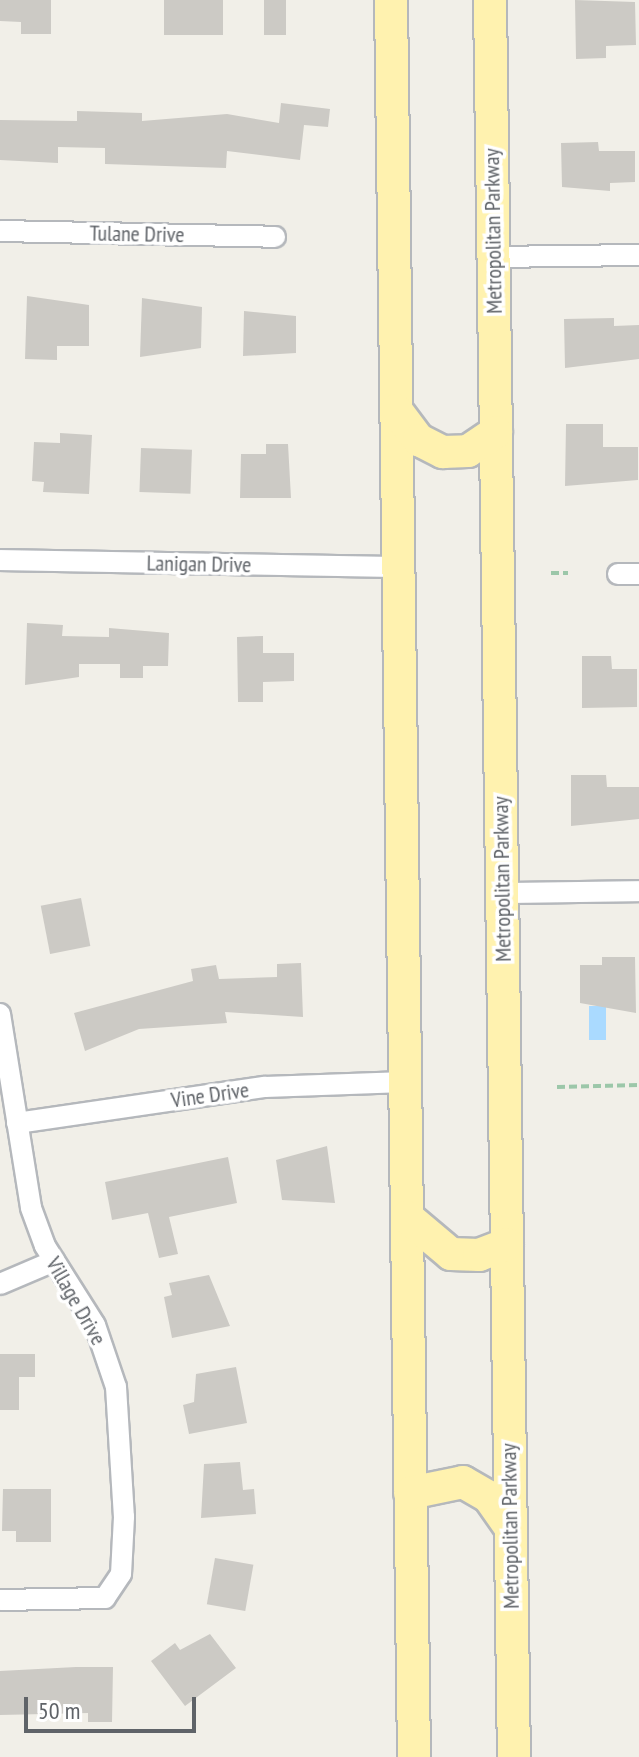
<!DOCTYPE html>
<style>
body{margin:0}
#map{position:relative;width:639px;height:1757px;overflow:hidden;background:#f1efe8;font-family:"PT Sans Narrow",sans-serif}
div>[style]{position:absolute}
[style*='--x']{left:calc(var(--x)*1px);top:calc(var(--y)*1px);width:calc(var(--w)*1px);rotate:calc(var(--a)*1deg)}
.water>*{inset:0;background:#aadaff;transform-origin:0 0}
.building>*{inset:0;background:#cccac5;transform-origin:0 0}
.path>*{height:4px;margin-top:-2px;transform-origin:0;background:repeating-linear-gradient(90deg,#9cc7a9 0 8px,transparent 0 12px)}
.roads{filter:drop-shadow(2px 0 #b5b8bc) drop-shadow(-2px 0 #b5b8bc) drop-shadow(0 2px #b5b8bc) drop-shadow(0 -2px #b5b8bc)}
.street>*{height:20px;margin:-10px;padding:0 10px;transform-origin:10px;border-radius:10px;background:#fff}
.primary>*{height:32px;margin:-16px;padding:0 16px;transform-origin:16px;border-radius:16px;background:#fff2af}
span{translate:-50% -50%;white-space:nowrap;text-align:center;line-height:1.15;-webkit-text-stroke:7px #fff;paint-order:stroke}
.street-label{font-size:22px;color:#5f6368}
.scale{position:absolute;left:24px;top:1697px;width:172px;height:36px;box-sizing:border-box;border:4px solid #5f6368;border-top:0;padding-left:10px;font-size:24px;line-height:28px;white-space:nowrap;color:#5f6368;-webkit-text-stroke:6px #fff;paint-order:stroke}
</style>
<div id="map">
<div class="water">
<div style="left:589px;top:1006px;width:17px;height:34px"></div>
</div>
<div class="building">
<div style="clip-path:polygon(0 0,51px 0,51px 34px,21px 34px,21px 22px,0 21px)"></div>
<div style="left:164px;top:0;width:59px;height:35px"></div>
<div style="left:264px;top:0;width:22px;height:35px"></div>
<div style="clip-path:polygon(575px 0,635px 2px,636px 45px,606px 46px,606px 58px,576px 59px)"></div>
<div style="clip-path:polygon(281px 103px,330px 109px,328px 127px,304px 125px,300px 160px,227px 151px,226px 168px,105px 164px,105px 148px,58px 147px,58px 163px,0 160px,0 120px,77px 121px,77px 111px,142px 113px,142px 121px,227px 114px,279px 123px)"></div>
<div style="clip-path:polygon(598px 142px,599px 151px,635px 151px,635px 182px,610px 183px,610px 191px,562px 187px,561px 143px)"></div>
<div style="clip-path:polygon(27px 296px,89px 305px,89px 346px,57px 346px,57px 360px,25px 359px)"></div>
<div style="clip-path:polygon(142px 298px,202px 307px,201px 348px,140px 357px)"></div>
<div style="clip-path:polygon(244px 311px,296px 316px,296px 353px,243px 356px)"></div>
<div style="clip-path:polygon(614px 318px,614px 326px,639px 325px,639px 359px,565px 368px,564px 319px)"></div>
<div style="clip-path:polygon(566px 424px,603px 424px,603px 447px,638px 447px,638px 480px,565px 486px)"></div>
<div style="clip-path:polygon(60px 433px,92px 435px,89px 494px,43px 492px,44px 482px,32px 481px,34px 442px,60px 443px)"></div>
<div style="clip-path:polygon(266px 444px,288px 444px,291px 498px,240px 498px,241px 454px,266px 454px)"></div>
<div style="left:141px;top:448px;width:51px;height:44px;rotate:2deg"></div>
<div style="clip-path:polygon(27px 623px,63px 625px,62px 636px,109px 637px,109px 628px,169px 633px,168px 666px,143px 666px,143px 678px,120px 678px,120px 664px,79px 664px,79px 677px,25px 685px)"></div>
<div style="clip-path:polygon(263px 636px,263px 653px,294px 653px,294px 681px,263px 682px,263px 702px,238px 702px,237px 637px)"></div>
<div style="clip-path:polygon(582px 656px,611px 656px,612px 669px,637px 669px,637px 707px,582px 708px)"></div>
<div style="clip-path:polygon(571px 775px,606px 775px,607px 787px,639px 787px,639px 819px,571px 826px)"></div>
<div style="left:81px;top:898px;width:49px;height:41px;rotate:79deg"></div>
<div style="clip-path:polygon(602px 957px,635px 957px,636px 1013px,580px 1003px,580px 965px,602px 965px)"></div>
<div style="clip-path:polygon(301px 963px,303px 1017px,225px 1012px,227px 1023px,139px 1029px,85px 1051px,74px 1013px,193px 981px,191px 969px,216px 965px,219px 979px,277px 977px,277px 964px)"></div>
<div style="clip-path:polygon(327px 1146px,335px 1203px,282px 1200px,276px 1160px)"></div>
<div style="clip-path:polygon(228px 1157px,237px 1203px,169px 1217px,178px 1254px,159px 1258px,148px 1213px,112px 1220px,105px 1182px)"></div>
<div style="clip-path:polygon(209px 1275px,230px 1326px,172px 1338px,164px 1297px,172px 1295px,169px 1283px)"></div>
<div style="clip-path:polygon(0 1354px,35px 1354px,35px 1377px,19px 1377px,19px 1410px,0 1410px)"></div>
<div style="clip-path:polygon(236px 1367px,247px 1423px,189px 1434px,183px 1405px,194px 1402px,196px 1374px)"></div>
<div style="clip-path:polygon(240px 1462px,243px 1490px,254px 1489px,256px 1514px,201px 1518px,204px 1464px)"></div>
<div style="clip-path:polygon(3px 1489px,51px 1489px,51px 1542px,16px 1542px,16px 1531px,2px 1531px)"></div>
<div style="left:215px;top:1558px;width:39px;height:47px;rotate:10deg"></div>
<div style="clip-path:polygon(210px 1634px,236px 1668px,185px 1706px,151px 1661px,175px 1643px,180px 1650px)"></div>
<div style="clip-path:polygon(76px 1667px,113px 1667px,112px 1722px,88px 1722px,88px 1713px,0 1715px,0 1671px)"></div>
</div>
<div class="path">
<div style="--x:551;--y:573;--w:17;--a:0"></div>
<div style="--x:557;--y:1087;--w:82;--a:-1.4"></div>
</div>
<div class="roads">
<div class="street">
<div style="--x:0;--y:231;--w:275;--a:1.2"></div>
<div style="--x:494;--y:257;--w:145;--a:-0.8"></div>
<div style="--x:0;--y:560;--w:399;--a:1"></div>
<div style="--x:618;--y:574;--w:21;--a:0"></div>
<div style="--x:502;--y:893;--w:137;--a:-0.8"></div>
<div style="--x:0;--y:1014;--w:196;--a:80.9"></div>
<div style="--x:31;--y:1208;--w:40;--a:69.8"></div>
<div style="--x:45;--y:1246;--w:93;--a:57.7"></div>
<div style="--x:95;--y:1325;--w:65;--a:71.3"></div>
<div style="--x:116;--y:1387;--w:130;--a:86.5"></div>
<div style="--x:124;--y:1517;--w:57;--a:93"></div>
<div style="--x:121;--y:1574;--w:29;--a:124"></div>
<div style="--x:105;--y:1598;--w:105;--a:178.9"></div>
<div style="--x:17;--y:1123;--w:251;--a:-8.3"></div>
<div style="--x:265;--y:1087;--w:140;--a:-2"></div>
<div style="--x:0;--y:1284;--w:59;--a:-23.1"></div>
</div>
<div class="primary">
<div style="--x:391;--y:0;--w:1757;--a:89.25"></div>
<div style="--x:490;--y:0;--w:1757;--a:89.22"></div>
<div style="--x:396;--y:410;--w:38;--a:53"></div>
<div style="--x:419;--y:440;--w:27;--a:27"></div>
<div style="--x:443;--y:452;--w:25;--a:-2"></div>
<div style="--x:468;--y:451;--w:34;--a:-34"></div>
<div style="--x:407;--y:1217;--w:57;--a:40.1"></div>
<div style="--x:451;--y:1254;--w:28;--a:2"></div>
<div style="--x:479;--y:1255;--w:30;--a:-21"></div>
<div style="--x:410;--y:1493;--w:54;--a:-11.7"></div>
<div style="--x:463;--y:1482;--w:30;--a:30"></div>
<div style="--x:489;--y:1497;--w:37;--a:55"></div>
</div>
</div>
<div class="street-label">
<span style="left:493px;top:231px;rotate:-91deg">Metropolitan Parkway</span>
<span style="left:137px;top:234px;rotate:1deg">Tulane Drive</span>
<span style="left:199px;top:564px;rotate:1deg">Lanigan Drive</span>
<span style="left:502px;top:879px;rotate:-91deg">Metropolitan Parkway</span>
<span style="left:210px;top:1095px;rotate:-8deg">Vine Drive</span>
<span style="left:76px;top:1301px;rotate:60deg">Village Drive</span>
<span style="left:510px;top:1526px;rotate:-91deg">Metropolitan Parkway</span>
</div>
<div class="scale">50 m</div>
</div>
